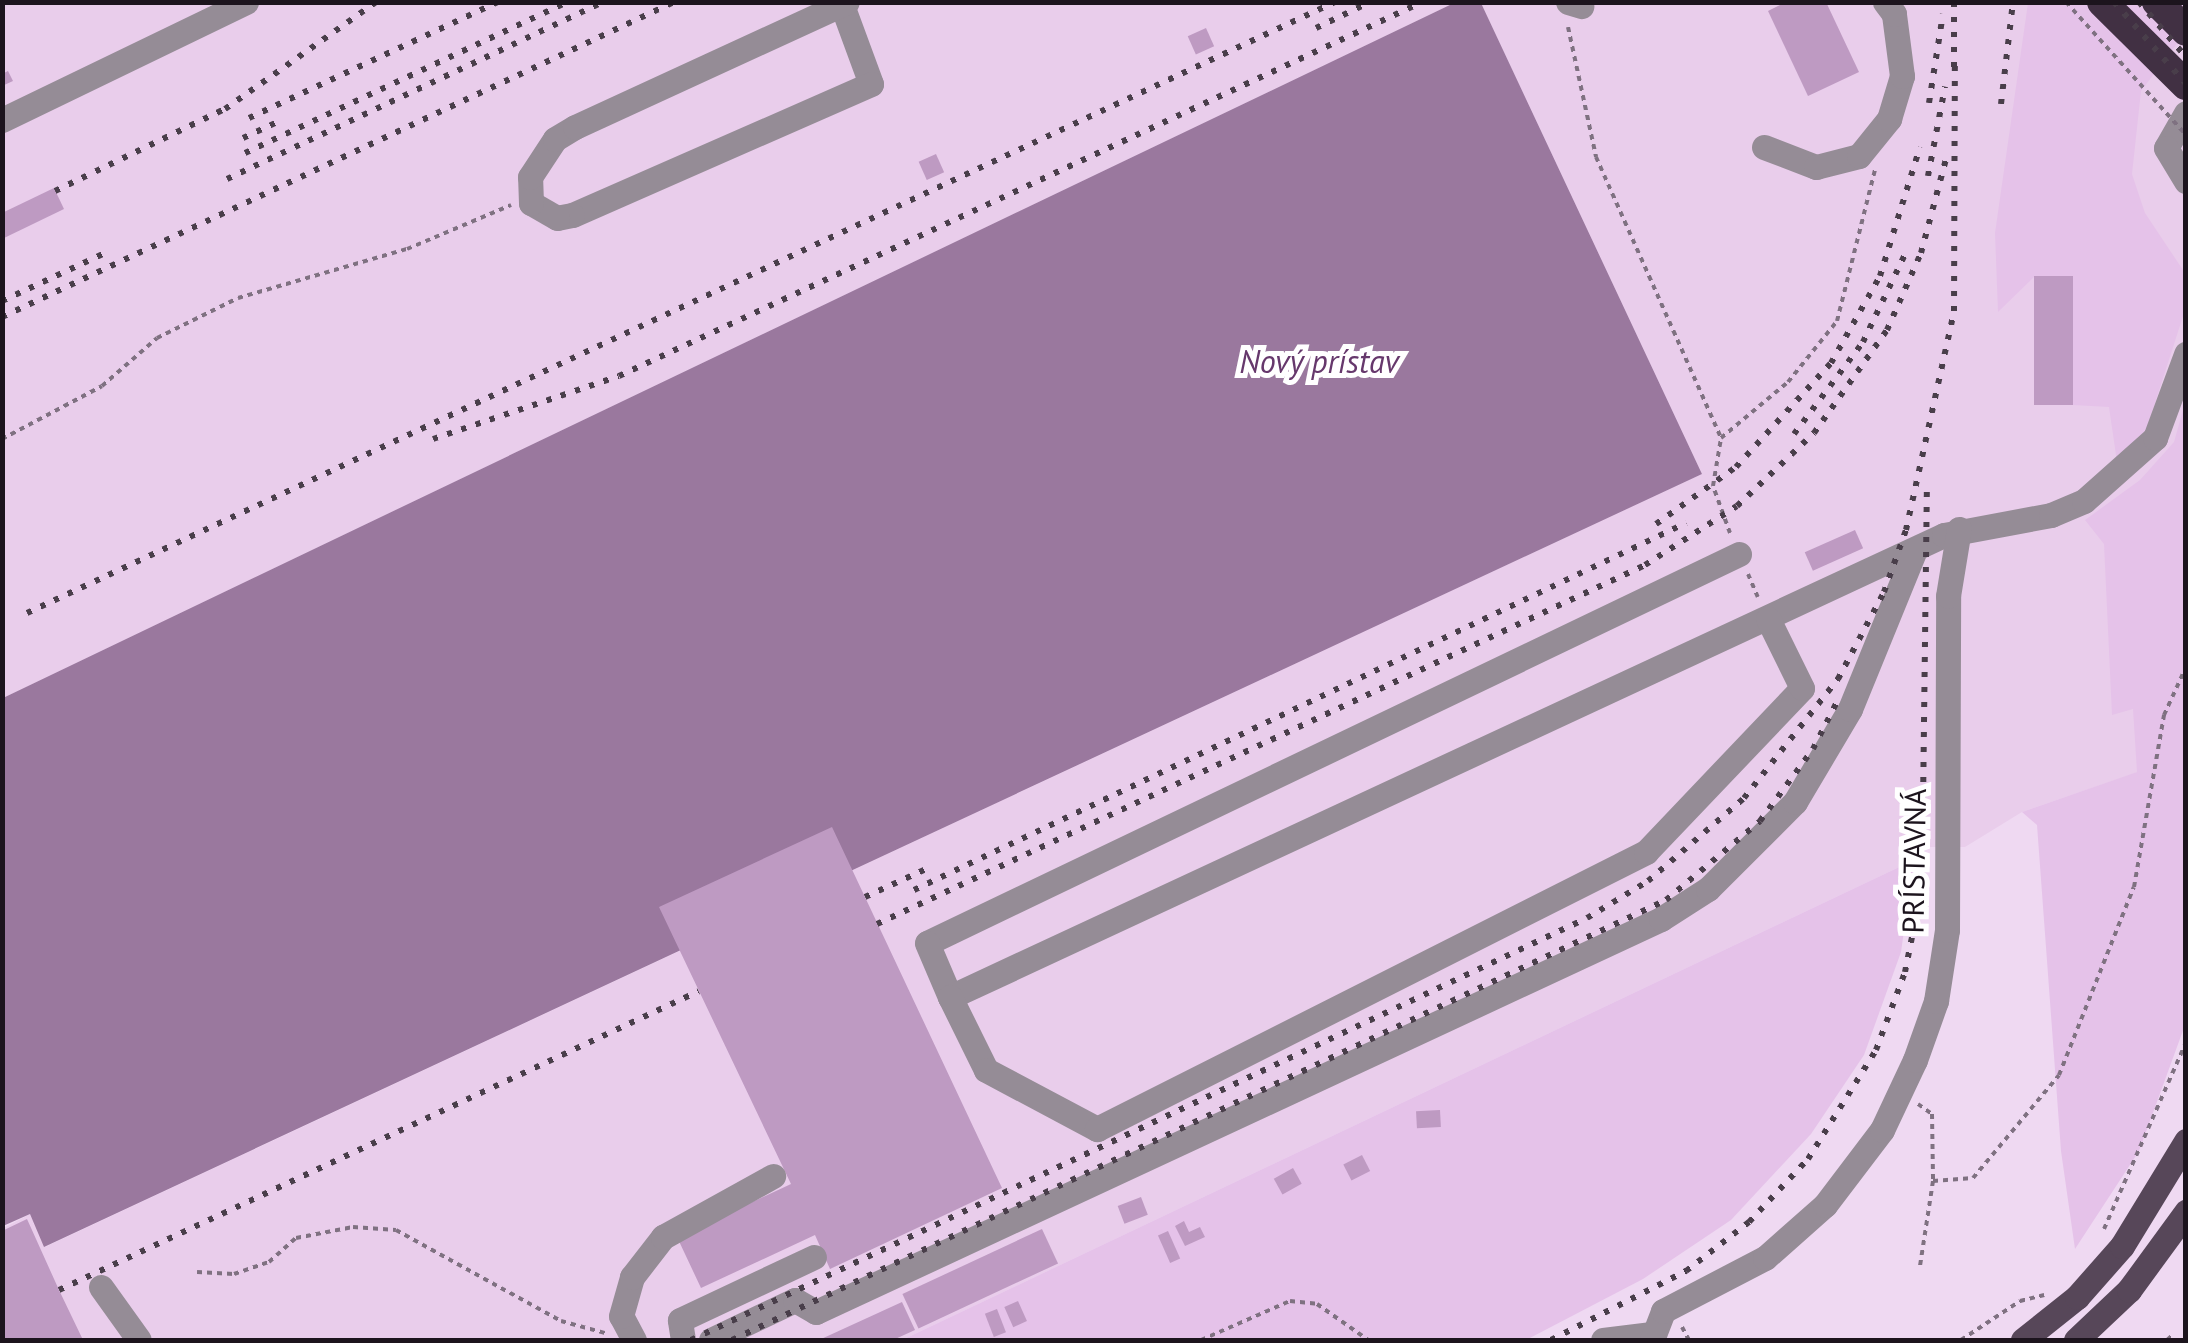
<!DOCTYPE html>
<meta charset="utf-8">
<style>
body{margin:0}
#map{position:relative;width:2188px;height:1343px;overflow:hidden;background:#efd9f2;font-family:"PT Sans",sans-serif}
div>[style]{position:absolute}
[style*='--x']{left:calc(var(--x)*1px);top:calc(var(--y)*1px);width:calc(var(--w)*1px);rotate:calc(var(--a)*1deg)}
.built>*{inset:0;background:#e9cdeb}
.green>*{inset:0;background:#e5c2e9}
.water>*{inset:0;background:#9a789e}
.building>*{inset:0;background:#be9ac2;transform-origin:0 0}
.path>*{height:4px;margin-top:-2px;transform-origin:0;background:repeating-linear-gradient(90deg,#7f7181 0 5px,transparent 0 10px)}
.minor>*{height:25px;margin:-12.5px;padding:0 12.5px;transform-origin:12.5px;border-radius:12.5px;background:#958c96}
.major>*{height:25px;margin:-12.5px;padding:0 12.5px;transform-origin:12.5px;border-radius:12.5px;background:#574759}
.highway>*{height:30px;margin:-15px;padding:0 15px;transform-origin:15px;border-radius:15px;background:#413043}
.rail>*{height:6px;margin-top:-3px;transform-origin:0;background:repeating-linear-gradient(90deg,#493e4a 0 5px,transparent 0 15px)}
.path-bridge>*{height:4px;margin-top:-2px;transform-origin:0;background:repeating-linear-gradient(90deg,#7f7181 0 5px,transparent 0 10px)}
span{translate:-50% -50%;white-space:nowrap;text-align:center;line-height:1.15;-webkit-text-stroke:10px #fff;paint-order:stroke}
.street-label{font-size:30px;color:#1c141d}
.water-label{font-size:32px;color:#66386c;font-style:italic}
.frame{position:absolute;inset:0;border:5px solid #1c141d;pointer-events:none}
</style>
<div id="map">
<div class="built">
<div style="clip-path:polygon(3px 3px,1454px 3px,3px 698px)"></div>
<div style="clip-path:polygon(1481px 3px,2185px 3px,2185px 506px,2122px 531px,2138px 772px,2022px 812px,1965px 847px,1914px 847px,1914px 860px,902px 1340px,3px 1340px,2px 1229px,30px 1214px,45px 1247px,1702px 474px)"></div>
</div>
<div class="green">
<div style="clip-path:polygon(2028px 3px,2185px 3px,2185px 33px,2141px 91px,2132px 174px,2145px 213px,2185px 273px,2185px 310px,2147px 428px,2117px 462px,2109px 407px,2073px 405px,2073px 277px,2034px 277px,1998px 312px,1995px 233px)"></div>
<div style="clip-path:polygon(2185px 403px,2185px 1025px,2139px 1151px,2075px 1249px,2061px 1151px,2037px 825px,2022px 812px,2137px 772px,2133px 709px,2112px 715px,2104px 544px,2085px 520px,2140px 480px,2174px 442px)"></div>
<div style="clip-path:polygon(1914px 860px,1901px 952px,1864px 1055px,1811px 1134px,1731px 1220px,1643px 1279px,1526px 1340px,902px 1340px)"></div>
</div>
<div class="water">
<div style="clip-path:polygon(1454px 3px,1481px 3px,1702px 474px,44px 1247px,30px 1214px,3px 1226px,3px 698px)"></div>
</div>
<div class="building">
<div style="clip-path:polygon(1786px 2px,1826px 2px,1859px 72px,1808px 96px,1768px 11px)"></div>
<div style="left:1206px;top:28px;width:20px;height:20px;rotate:66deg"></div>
<div style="clip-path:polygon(8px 71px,13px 81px,2px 86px,2px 74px)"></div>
<div style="left:936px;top:154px;width:20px;height:19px;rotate:66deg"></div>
<div style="clip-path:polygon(54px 188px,64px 209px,2px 239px,2px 213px)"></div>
<div style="left:2073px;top:276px;width:129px;height:39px;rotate:90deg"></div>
<div style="left:1855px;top:530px;width:20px;height:55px;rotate:66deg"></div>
<div style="clip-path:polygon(832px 827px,1002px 1188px,830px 1269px,815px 1235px,701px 1288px,677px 1237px,791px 1184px,659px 907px)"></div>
<div style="left:1440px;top:1110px;width:17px;height:24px;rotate:87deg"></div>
<div style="left:1362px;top:1155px;width:18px;height:21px;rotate:63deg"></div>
<div style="left:1293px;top:1168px;width:18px;height:22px;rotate:61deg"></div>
<div style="left:1141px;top:1197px;width:19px;height:25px;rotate:69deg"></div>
<div style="clip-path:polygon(27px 1219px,59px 1290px,83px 1340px,2px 1340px,2px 1231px)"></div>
<div style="clip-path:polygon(1184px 1221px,1189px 1232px,1200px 1227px,1205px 1237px,1185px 1246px,1175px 1226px)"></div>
<div style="left:1042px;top:1229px;width:38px;height:154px;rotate:65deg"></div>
<div style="left:1168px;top:1231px;width:30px;height:11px;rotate:66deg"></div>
<div style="left:1018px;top:1301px;width:22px;height:15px;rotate:66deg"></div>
<div style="clip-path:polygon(902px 1302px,915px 1330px,893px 1340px,819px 1340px)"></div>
<div style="left:997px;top:1309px;width:25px;height:13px;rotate:69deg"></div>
</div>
<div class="path">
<div style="--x:1568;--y:27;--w:133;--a:77.8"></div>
<div style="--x:1596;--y:157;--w:308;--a:66"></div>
<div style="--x:2;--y:439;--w:113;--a:-27.9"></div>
<div style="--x:102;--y:386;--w:73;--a:-41.1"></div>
<div style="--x:157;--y:338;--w:90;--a:-26.3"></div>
<div style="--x:238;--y:298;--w:176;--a:-16.2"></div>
<div style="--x:407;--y:249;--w:113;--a:-22.9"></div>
<div style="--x:1730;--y:533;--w:50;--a:-109.9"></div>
<div style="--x:1713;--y:486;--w:49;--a:-80.5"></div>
<div style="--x:1721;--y:438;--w:87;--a:-39.9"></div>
<div style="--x:1788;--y:382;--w:78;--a:-51.2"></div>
<div style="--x:1837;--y:321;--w:156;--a:-75.9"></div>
<div style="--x:1748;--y:574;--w:25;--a:67"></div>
<div style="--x:1918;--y:1104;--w:17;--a:36"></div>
<div style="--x:1932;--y:1114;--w:67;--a:89.1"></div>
<div style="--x:1933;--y:1181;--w:86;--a:98.7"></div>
<div style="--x:1933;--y:1181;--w:40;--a:-4.3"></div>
<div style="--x:1973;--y:1178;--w:134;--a:-50.1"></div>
<div style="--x:2059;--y:1075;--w:202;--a:-68.3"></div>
<div style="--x:2134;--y:887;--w:175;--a:-80.1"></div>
<div style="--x:2164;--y:715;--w:53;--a:-65.4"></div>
<div style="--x:2104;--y:1229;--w:204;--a:-66.3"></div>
<div style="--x:197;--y:1272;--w:37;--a:3"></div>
<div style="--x:234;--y:1274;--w:37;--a:-19"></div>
<div style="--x:269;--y:1262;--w:36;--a:-42"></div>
<div style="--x:296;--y:1238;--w:58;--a:-10.9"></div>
<div style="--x:353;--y:1227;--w:43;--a:4"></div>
<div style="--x:396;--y:1230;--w:188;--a:28.9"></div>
<div style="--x:561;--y:1321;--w:46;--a:15.3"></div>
<div style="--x:1682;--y:1327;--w:15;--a:62"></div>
<div style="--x:1201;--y:1340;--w:97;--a:-23.7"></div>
<div style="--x:1290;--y:1301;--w:27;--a:6"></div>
<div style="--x:1317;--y:1304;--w:62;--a:35.2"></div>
<div style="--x:1961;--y:1340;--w:71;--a:-33.5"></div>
<div style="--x:2020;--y:1301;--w:25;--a:-14"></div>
<div style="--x:2167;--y:1340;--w:9;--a:-41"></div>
</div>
<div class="minor">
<div style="--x:1568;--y:2;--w:14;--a:17"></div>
<div style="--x:842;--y:5;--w:84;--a:69.8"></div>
<div style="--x:871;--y:84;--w:326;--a:156.3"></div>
<div style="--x:572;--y:215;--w:15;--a:169"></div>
<div style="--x:557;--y:218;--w:30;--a:-150"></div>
<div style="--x:531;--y:203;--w:26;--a:-92"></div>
<div style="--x:530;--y:177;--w:45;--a:-56.7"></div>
<div style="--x:555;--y:139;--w:23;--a:-31"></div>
<div style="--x:575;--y:127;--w:299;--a:-24.7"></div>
<div style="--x:2186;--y:113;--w:40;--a:119.7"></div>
<div style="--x:2166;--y:148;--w:39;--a:59"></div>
<div style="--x:2;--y:120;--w:271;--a:-25.8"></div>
<div style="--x:1764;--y:147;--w:56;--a:21"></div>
<div style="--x:1816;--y:167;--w:44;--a:-14.3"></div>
<div style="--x:1859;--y:156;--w:48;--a:-51"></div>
<div style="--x:1889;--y:119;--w:45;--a:-73.2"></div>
<div style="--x:1902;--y:76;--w:63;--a:-97.4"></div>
<div style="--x:1894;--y:14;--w:15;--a:-127"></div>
<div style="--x:1739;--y:554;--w:900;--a:154.4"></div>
<div style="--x:927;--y:943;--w:59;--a:66.9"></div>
<div style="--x:950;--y:997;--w:1096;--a:-24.93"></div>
<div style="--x:1944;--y:535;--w:109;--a:-10.6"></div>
<div style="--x:2051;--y:515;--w:36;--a:-23"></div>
<div style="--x:2084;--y:501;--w:95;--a:-41.6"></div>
<div style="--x:2155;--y:438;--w:90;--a:-69.7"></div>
<div style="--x:950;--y:997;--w:81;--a:63.7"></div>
<div style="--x:986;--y:1070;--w:126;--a:28"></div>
<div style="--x:1097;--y:1129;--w:615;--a:-26.77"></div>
<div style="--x:1646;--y:852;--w:226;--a:-46.4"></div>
<div style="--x:1802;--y:688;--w:77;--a:-116.2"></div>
<div style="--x:101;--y:1287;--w:65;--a:54.4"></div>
<div style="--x:634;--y:1340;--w:27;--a:-118"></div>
<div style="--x:621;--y:1316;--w:41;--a:-74.2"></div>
<div style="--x:632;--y:1277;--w:51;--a:-52.2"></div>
<div style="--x:663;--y:1237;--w:126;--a:-29"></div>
<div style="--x:683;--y:1340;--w:20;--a:-99"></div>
<div style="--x:680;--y:1320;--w:148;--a:-25.2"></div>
<div style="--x:711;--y:1340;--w:93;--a:-25.5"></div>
<div style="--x:795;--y:1300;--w:24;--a:30"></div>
<div style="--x:816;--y:1312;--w:932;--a:-24.94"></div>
<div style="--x:1661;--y:919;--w:56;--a:-32.6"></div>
<div style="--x:1708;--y:889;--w:123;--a:-45"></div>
<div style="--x:1795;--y:802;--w:108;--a:-59.4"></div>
<div style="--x:1850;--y:709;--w:172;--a:-67.8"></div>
<div style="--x:1603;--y:1340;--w:49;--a:-7"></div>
<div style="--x:1652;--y:1340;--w:31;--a:-69"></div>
<div style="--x:1663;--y:1311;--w:115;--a:-27.5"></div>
<div style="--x:1765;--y:1258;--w:80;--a:-41.5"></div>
<div style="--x:1825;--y:1205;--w:94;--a:-52.8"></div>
<div style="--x:1882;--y:1130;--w:77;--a:-64.8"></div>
<div style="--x:1915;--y:1060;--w:63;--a:-70.4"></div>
<div style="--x:1936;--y:1001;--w:72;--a:-81.2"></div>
<div style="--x:1947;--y:930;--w:334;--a:-89.8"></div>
<div style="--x:1948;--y:596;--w:68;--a:-80.7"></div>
</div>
<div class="major">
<div style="--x:2023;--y:1340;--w:69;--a:-38.5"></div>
<div style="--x:2077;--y:1297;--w:68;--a:-48.6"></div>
<div style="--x:2122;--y:1246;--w:123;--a:-58.6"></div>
<div style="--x:2076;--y:1340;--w:73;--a:-43.3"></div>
<div style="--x:2129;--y:1290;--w:97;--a:-53.8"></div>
</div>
<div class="highway">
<div style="--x:2102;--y:2;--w:118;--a:44.7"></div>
<div style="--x:2157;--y:2;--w:41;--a:45"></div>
</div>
<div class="rail">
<div style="--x:1954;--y:2;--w:69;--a:90"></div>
<div style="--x:2114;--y:2;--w:109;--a:48.7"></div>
<div style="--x:2139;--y:2;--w:72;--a:49.5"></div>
<div style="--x:1316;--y:28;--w:60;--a:-25.7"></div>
<div style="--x:1929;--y:103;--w:90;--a:-81.1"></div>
<div style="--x:2001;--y:104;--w:103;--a:-83.3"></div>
<div style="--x:249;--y:118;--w:275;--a:-25"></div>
<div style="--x:243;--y:138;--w:40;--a:-25"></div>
<div style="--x:245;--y:153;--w:356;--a:-25.1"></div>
<div style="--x:1928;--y:176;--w:91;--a:-79.2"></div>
<div style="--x:227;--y:179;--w:416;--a:-25.2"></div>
<div style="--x:55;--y:191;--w:189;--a:-25.8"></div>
<div style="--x:225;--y:109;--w:185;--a:-35.3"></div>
<div style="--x:2;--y:301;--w:116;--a:-25"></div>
<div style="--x:2;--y:317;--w:742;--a:-25.11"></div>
<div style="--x:1794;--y:434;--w:115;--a:-53.1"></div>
<div style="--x:1863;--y:342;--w:104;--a:-64.4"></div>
<div style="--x:433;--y:439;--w:196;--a:-18.7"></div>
<div style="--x:619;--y:376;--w:886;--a:-24.97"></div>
<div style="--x:1656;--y:524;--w:98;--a:-35.5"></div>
<div style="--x:1736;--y:467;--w:141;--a:-47.6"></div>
<div style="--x:1831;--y:363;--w:100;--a:-60.6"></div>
<div style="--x:1880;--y:276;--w:135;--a:-72.8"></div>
<div style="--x:27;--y:613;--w:1444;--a:-25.04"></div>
<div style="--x:914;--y:890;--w:855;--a:-25.43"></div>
<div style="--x:865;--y:897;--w:69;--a:-24.7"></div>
<div style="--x:877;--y:924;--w:848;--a:-25.05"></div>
<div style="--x:1645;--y:565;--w:109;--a:-32.7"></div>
<div style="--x:1737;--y:506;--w:106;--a:-43.5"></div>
<div style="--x:1814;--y:433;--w:126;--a:-54.7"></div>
<div style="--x:1887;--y:330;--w:84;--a:-66.2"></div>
<div style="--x:1921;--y:253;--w:101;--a:-75.1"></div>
<div style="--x:59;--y:1290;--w:706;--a:-25.04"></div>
<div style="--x:691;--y:1340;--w:990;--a:-25.22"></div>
<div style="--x:1587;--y:918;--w:71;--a:-31.2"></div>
<div style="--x:1648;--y:881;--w:127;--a:-40.8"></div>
<div style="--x:1744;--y:798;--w:152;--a:-51.7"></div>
<div style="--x:1838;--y:679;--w:98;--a:-62.1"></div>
<div style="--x:1884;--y:592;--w:66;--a:-70.5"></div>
<div style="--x:1906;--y:530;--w:224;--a:-77.6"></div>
<div style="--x:1954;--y:311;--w:254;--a:-89.8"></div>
<div style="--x:732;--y:1340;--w:1032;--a:-25.22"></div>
<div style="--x:1666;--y:900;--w:123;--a:-40"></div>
<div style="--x:1760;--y:821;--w:89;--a:-53.6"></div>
<div style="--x:1813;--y:749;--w:57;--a:-63"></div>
<div style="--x:1551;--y:1340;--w:152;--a:-27.1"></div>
<div style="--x:1686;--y:1271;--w:80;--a:-37.9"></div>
<div style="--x:1749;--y:1222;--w:86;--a:-46.9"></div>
<div style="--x:1808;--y:1159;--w:128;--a:-58"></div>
<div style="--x:1876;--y:1050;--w:83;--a:-69.6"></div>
<div style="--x:1905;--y:972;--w:87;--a:-78.7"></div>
<div style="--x:1922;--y:887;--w:401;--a:-89.3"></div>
</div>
<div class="path-bridge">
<div style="--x:2066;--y:2;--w:179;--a:47.9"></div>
</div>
<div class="street-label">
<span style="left:1914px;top:861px;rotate:-89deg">PRÍSTAVNÁ</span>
</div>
<div class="water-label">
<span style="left:1319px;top:361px">Nový prístav</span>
</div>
<div class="frame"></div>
</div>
